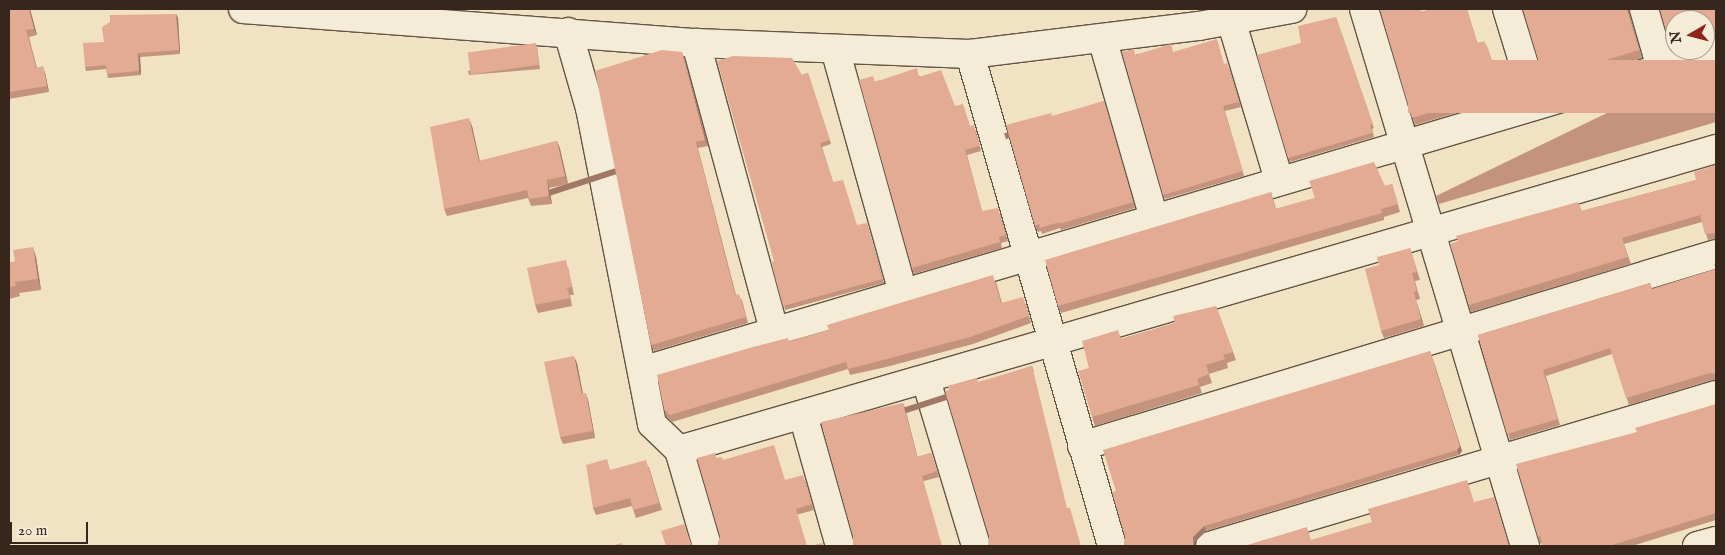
<!DOCTYPE html>
<style>
body{margin:0}
#map{position:relative;width:1725px;height:555px;overflow:hidden;background:#f0e2c2;font-family:"IM FELL English",serif}
div>[style]{position:absolute}
[style*='--x']{left:calc(var(--x)*1px);top:calc(var(--y)*1px);width:calc(var(--w)*1px);rotate:calc(var(--a)*1deg)}
.roads{filter:drop-shadow(1px 0 #655545) drop-shadow(-1px 0 #655545) drop-shadow(0 1px #655545) drop-shadow(0 -1px #655545)}
.street>*{height:28px;margin:-14px;padding:0 14px;transform-origin:14px;border-radius:14px;background:#f5ecd7}
.wall>*{inset:0;background:#c3937e}
.shaded-wall>*{inset:0;background:#9f7867;transform-origin:0 0}
.building>*{inset:0;background:#e3ab93;transform-origin:0 0}
span{translate:-50% -50%;white-space:nowrap;text-align:center;line-height:1.15;-webkit-text-stroke:5px #f5ecd7;paint-order:stroke}
.frame{position:absolute;inset:0;border:10px solid #37261b;pointer-events:none}
.north{position:absolute;left:1665px;top:10px;width:50px;height:50px;box-sizing:border-box;background:#f5ecd7;border:1px solid #a99d8c;border-radius:50%;rotate:262deg;font-size:14px;font-weight:700;line-height:20px;text-align:center;color:#37261b}
.north::after{content:'';display:block;margin:auto;width:18px;height:22px;background:#8f2418;clip-path:polygon(50% 0,100% 100%,50% 72%,0 100%)}
.scale{position:absolute;left:10px;top:522px;width:78px;height:22px;box-sizing:border-box;border:2px solid #37261b;border-top:0;padding-left:6px;font-size:15px;line-height:18px;white-space:nowrap;color:#37261b;-webkit-text-stroke:4px #f5ecd7;paint-order:stroke}
</style>
<div id="map">
<div class="roads">
<div class="street">
<div style="--x:243;--y:9;--w:454;--a:4.3"></div>
<div style="--x:696;--y:43;--w:274;--a:2.3"></div>
<div style="--x:970;--y:54;--w:231;--a:-7"></div>
<div style="--x:1199;--y:26;--w:95;--a:-10.4"></div>
<div style="--x:1364;--y:9;--w:561;--a:73.31"></div>
<div style="--x:1507;--y:9;--w:99;--a:73"></div>
<div style="--x:1644;--y:9;--w:61;--a:73.9"></div>
<div style="--x:1231;--y:20;--w:167;--a:73.3"></div>
<div style="--x:568;--y:32;--w:79;--a:73.9"></div>
<div style="--x:590;--y:108;--w:322;--a:78.9"></div>
<div style="--x:652;--y:424;--w:37;--a:44"></div>
<div style="--x:679;--y:450;--w:100;--a:73.7"></div>
<div style="--x:1102;--y:38;--w:187;--a:73.9"></div>
<div style="--x:696;--y:43;--w:298;--a:74.8"></div>
<div style="--x:835;--y:49;--w:253;--a:74.4"></div>
<div style="--x:970;--y:54;--w:512;--a:73.9"></div>
<div style="--x:642;--y:371;--w:1120;--a:-16.54"></div>
<div style="--x:926;--y:380;--w:173;--a:73.2"></div>
<div style="--x:803;--y:415;--w:136;--a:74.2"></div>
<div style="--x:1082;--y:446;--w:662;--a:-16.85"></div>
<div style="--x:679;--y:450;--w:1080;--a:-16.19"></div>
<div style="--x:1210;--y:546;--w:528;--a:-16.62"></div>
<div style="--x:1697;--y:546;--w:20;--a:-15"></div>
</div>
</div>
<div class="wall">
<div style="clip-path:polygon(9px 9px,30px 9px,37px 35px,29px 37px,37px 68px,45px 73px,49px 92px,9px 99px)"></div>
<div style="clip-path:polygon(1380px 9px,1420px 9px,1421px 12px,1433px 9px,1467px 9px,1477px 42px,1490px 55px,1499px 83px,1492px 85px,1497px 101px,1415px 125px)"></div>
<div style="clip-path:polygon(1523px 9px,1630px 9px,1629px 13px,1642px 58px,1547px 86px)"></div>
<div style="clip-path:polygon(1660px 9px,1716px 9px,1716px 37px,1705px 40px,1705px 20px,1675px 20px,1675px 48px,1672px 49px)"></div>
<div style="clip-path:polygon(176px 14px,178px 18px,180px 54px,140px 57px,141px 75px,108px 78px,106px 69px,86px 71px,85px 67px,104px 42px)"></div>
<div style="clip-path:polygon(1336px 17px,1374px 128px,1372px 129px,1374px 137px,1290px 162px,1288px 158px,1301px 43px)"></div>
<div style="clip-path:polygon(537px 47px,540px 69px,469px 75px,468px 71px)"></div>
<div style="clip-path:polygon(682px 52px,708px 146px,698px 148px,736px 295px,742px 300px,748px 323px,654px 351px,651px 345px)"></div>
<div style="clip-path:polygon(1174px 52px,1224px 64px,1229px 68px,1241px 107px,1225px 111px,1244px 176px,1165px 199px,1163px 195px,1136px 54px)"></div>
<div style="clip-path:polygon(1716px 60px,1716px 122px,1439px 204px,1436px 196px)"></div>
<div style="clip-path:polygon(808px 73px,831px 144px,822px 147px,833px 182px,857px 225px,868px 227px,884px 283px,785px 310px,774px 261px,802px 75px)"></div>
<div style="clip-path:polygon(920px 76px,955px 106px,970px 126px,976px 131px,981px 151px,967px 155px,982px 211px,1000px 214px,1008px 241px,1001px 243px,1002px 248px,914px 274px,912px 268px,876px 81px)"></div>
<div style="clip-path:polygon(1106px 107px,1135px 208px,1061px 230px,1060px 228px,1042px 234px,1041px 231px,1038px 232px,1035px 226px,1052px 116px)"></div>
<div style="clip-path:polygon(472px 126px,480px 161px,557px 141px,560px 149px,568px 184px,549px 188px,552px 204px,531px 206px,528px 198px,447px 216px,444px 209px)"></div>
<div style="clip-path:polygon(1716px 165px,1716px 239px,1708px 240px,1702px 222px,1624px 244px,1631px 264px,1471px 312px,1469px 305px,1582px 211px,1696px 180px)"></div>
<div style="clip-path:polygon(1392px 184px,1400px 212px,1384px 217px,1384px 220px,1061px 313px,1058px 306px,1271px 192px,1276px 209px,1315px 198px,1385px 186px)"></div>
<div style="clip-path:polygon(1410px 248px,1420px 280px,1415px 281px,1420px 299px,1416px 300px,1424px 326px,1384px 338px,1381px 331px)"></div>
<div style="clip-path:polygon(36px 257px,41px 290px,19px 293px,20px 296px,9px 299px,9px 263px)"></div>
<div style="clip-path:polygon(1716px 263px,1716px 380px,1712px 380px,1629px 405px,1612px 354px,1546px 376px,1560px 425px,1510px 440px,1478px 335px,1650px 283px,1652px 289px,1716px 269px)"></div>
<div style="clip-path:polygon(568px 267px,574px 295px,570px 295px,572px 306px,538px 313px,535px 305px)"></div>
<div style="clip-path:polygon(996px 282px,1002px 303px,1026px 304px,1031px 323px,973px 344px,886px 367px,850px 375px,848px 369px,672px 422px,666px 416px,664px 409px,789px 341px)"></div>
<div style="clip-path:polygon(1216px 306px,1236px 360px,1227px 363px,1228px 368px,1209px 374px,1212px 383px,1200px 387px,1202px 393px,1095px 426px,1092px 417px,1089px 368px,1121px 339px,1175px 323px)"></div>
<div style="clip-path:polygon(1430px 351px,1462px 451px,1459px 455px,1206px 531px,1195px 542px,1195px 546px,1124px 546px,1125px 536px,1116px 491px)"></div>
<div style="clip-path:polygon(577px 363px,583px 393px,588px 400px,595px 438px,563px 444px,560px 437px)"></div>
<div style="clip-path:polygon(903px 403px,917px 457px,931px 453px,939px 477px,924px 481px,853px 545px)"></div>
<div style="clip-path:polygon(1716px 404px,1716px 520px,1632px 546px,1543px 546px,1542px 543px,1540px 544px,1538px 537px,1637px 432px)"></div>
<div style="clip-path:polygon(716px 458px,785px 480px,805px 480px,814px 510px,720px 536px)"></div>
<div style="clip-path:polygon(649px 467px,662px 510px,636px 518px,632px 506px,596px 515px,593px 508px,611px 470px)"></div>
</div>
<div class="shaded-wall">
<div style="clip-path:polygon(29px 9px,30px 9px,37px 35px,34px 29px)"></div>
<div style="clip-path:polygon(1627px 9px,1630px 9px,1629px 13px,1642px 58px)"></div>
<div style="clip-path:polygon(176px 14px,178px 18px,180px 54px,179px 50px)"></div>
<div style="clip-path:polygon(682px 52px,684px 58px,708px 146px,705px 140px)"></div>
<div style="clip-path:polygon(138px 53px,140px 57px,141px 75px,139px 71px)"></div>
<div style="clip-path:polygon(43px 66px,45px 73px,49px 92px,47px 86px)"></div>
<div style="left:1104px;top:101px;width:6px;height:105px;rotate:72deg"></div>
<div style="clip-path:polygon(469px 118px,472px 126px,481px 168px,479px 161px)"></div>
<div style="clip-path:polygon(557px 141px,560px 149px,568px 184px,565px 176px)"></div>
<div style="left:696px;top:142px;width:6px;height:158px;rotate:72deg"></div>
<div style="clip-path:polygon(547px 180px,549px 188px,552px 204px,549px 196px)"></div>
<div style="clip-path:polygon(33px 247px,36px 257px,41px 290px,38px 279px)"></div>
<div style="clip-path:polygon(1414px 292px,1416px 300px,1424px 326px,1421px 319px)"></div>
<div style="clip-path:polygon(574px 356px,577px 363px,584px 401px,582px 394px)"></div>
<div style="clip-path:polygon(1432px 356px,1462px 451px,1459px 455px,1457px 450px)"></div>
<div style="left:1032px;top:366px;width:6px;height:146px;rotate:72deg"></div>
<div style="clip-path:polygon(586px 393px,588px 400px,595px 438px,593px 431px)"></div>
<div style="clip-path:polygon(903px 403px,905px 408px,919px 463px,917px 457px)"></div>
<div style="clip-path:polygon(1204px 526px,1206px 531px,1195px 542px,1195px 546px,1194px 546px,1193px 537px)"></div>
</div>
<div class="building">
<div style="clip-path:polygon(9px 9px,29px 9px,34px 29px,26px 30px,36px 68px,43px 66px,47px 86px,9px 92px)"></div>
<div style="clip-path:polygon(1380px 9px,1420px 9px,1421px 13px,1433px 9px,1467px 9px,1477px 43px,1484px 41px,1488px 48px,1496px 76px,1490px 77px,1494px 93px,1412px 118px)"></div>
<div style="clip-path:polygon(1523px 9px,1627px 9px,1639px 50px,1544px 79px)"></div>
<div style="clip-path:polygon(1660px 9px,1716px 9px,1716px 29px,1705px 32px,1705px 20px,1675px 20px,1675px 40px,1669px 41px)"></div>
<div style="clip-path:polygon(176px 14px,179px 50px,138px 53px,139px 71px,107px 74px,106px 65px,85px 67px,83px 43px,104px 42px,102px 27px,110px 22px,110px 15px)"></div>
<div style="clip-path:polygon(1336px 17px,1373px 124px,1370px 125px,1372px 133px,1288px 158px,1257px 55px,1301px 43px,1298px 26px)"></div>
<div style="clip-path:polygon(1217px 39px,1224px 64px,1227px 63px,1239px 102px,1223px 106px,1243px 171px,1163px 195px,1122px 52px,1134px 49px,1135px 55px,1171px 44px,1173px 52px)"></div>
<div style="left:536px;top:43px;width:22px;height:69px;rotate:82deg"></div>
<div style="clip-path:polygon(662px 50px,682px 52px,705px 140px,696px 142px,735px 295px,739px 294px,746px 317px,651px 345px,595px 71px)"></div>
<div style="clip-path:polygon(733px 56px,792px 58px,802px 75px,808px 73px,830px 140px,820px 143px,833px 182px,843px 180px,857px 225px,867px 223px,882px 279px,783px 306px,771px 262px,774px 261px,717px 61px)"></div>
<div style="left:1716px;top:60px;width:53px;height:308px;rotate:90deg"></div>
<div style="clip-path:polygon(917px 68px,919px 77px,941px 70px,955px 106px,963px 104px,970px 126px,974px 125px,979px 146px,965px 150px,982px 211px,998px 208px,1006px 235px,999px 237px,1000px 242px,912px 268px,859px 80px,873px 76px,875px 82px)"></div>
<div style="clip-path:polygon(1104px 101px,1133px 202px,1059px 224px,1060px 222px,1040px 228px,1039px 224px,1035px 226px,1006px 125px,1051px 113px,1052px 116px)"></div>
<div style="clip-path:polygon(469px 118px,479px 161px,557px 141px,565px 176px,547px 180px,549px 196px,529px 199px,527px 190px,444px 209px,430px 127px)"></div>
<div style="clip-path:polygon(1374px 162px,1385px 186px,1392px 184px,1398px 204px,1381px 209px,1382px 213px,1058px 306px,1045px 260px,1271px 192px,1275px 209px,1315px 198px,1309px 181px)"></div>
<div style="clip-path:polygon(1716px 165px,1716px 233px,1705px 234px,1700px 215px,1622px 238px,1628px 257px,1469px 305px,1450px 244px,1458px 241px,1456px 236px,1578px 202px,1582px 211px,1696px 180px,1694px 172px)"></div>
<div style="clip-path:polygon(33px 247px,38px 279px,15px 282px,16px 286px,9px 287px,9px 263px,15px 261px,13px 250px)"></div>
<div style="clip-path:polygon(1410px 248px,1417px 272px,1412px 273px,1417px 291px,1414px 292px,1421px 319px,1381px 331px,1365px 269px,1379px 265px,1377px 257px)"></div>
<div style="clip-path:polygon(566px 260px,572px 287px,567px 288px,570px 298px,535px 305px,527px 268px)"></div>
<div style="clip-path:polygon(1716px 263px,1716px 374px,1710px 373px,1626px 398px,1610px 348px,1543px 370px,1558px 419px,1507px 434px,1478px 335px,1650px 283px,1652px 289px,1716px 269px,1714px 264px)"></div>
<div style="clip-path:polygon(993px 275px,1001px 303px,1023px 297px,1029px 316px,970px 337px,883px 360px,848px 369px,846px 362px,670px 415px,664px 409px,657px 375px,753px 347px,788px 338px,789px 342px,829px 330px,827px 325px)"></div>
<div style="clip-path:polygon(1216px 306px,1233px 352px,1223px 355px,1225px 359px,1206px 365px,1209px 374px,1197px 379px,1199px 385px,1092px 417px,1078px 371px,1089px 368px,1082px 341px,1118px 330px,1121px 339px,1175px 323px,1173px 316px)"></div>
<div style="clip-path:polygon(1430px 351px,1460px 446px,1457px 450px,1204px 526px,1193px 537px,1193px 546px,1194px 546px,1124px 546px,1125px 536px,1112px 492px,1116px 491px,1103px 450px)"></div>
<div style="clip-path:polygon(574px 356px,582px 394px,586px 393px,593px 431px,560px 437px,544px 362px)"></div>
<div style="clip-path:polygon(1032px 366px,1067px 508px,1070px 508px,1081px 546px,988px 546px,989px 536px,945px 391px,949px 390px,948px 386px,977px 378px,978px 382px)"></div>
<div style="clip-path:polygon(903px 403px,917px 457px,931px 453px,937px 471px,922px 476px,942px 546px,852px 546px,853px 545px,853px 536px,821px 422px)"></div>
<div style="clip-path:polygon(1716px 404px,1716px 513px,1609px 546px,1543px 546px,1540px 536px,1538px 537px,1516px 464px,1637px 432px,1635px 428px)"></div>
<div style="clip-path:polygon(774px 445px,785px 480px,803px 475px,812px 504px,796px 509px,807px 546px,717px 546px,720px 536px,697px 458px,715px 453px,716px 458px,722px 457px,723px 460px)"></div>
<div style="clip-path:polygon(607px 459px,610px 470px,646px 460px,659px 503px,633px 510px,630px 498px,593px 508px,586px 465px)"></div>
<div style="clip-path:polygon(1467px 480px,1474px 502px,1494px 497px,1509px 546px,1244px 546px,1307px 527px,1311px 540px,1372px 522px,1368px 509px)"></div>
<div style="clip-path:polygon(684px 524px,692px 546px,666px 546px,661px 531px)"></div>
<div style="clip-path:polygon(622px 543px,623px 546px,610px 546px)"></div>
<div style="clip-path:polygon(822px 543px,824px 546px,810px 546px)"></div>
</div>
<div class="frame"></div>
<div class="north">N</div>
<div class="scale">20 m</div>
</div>
